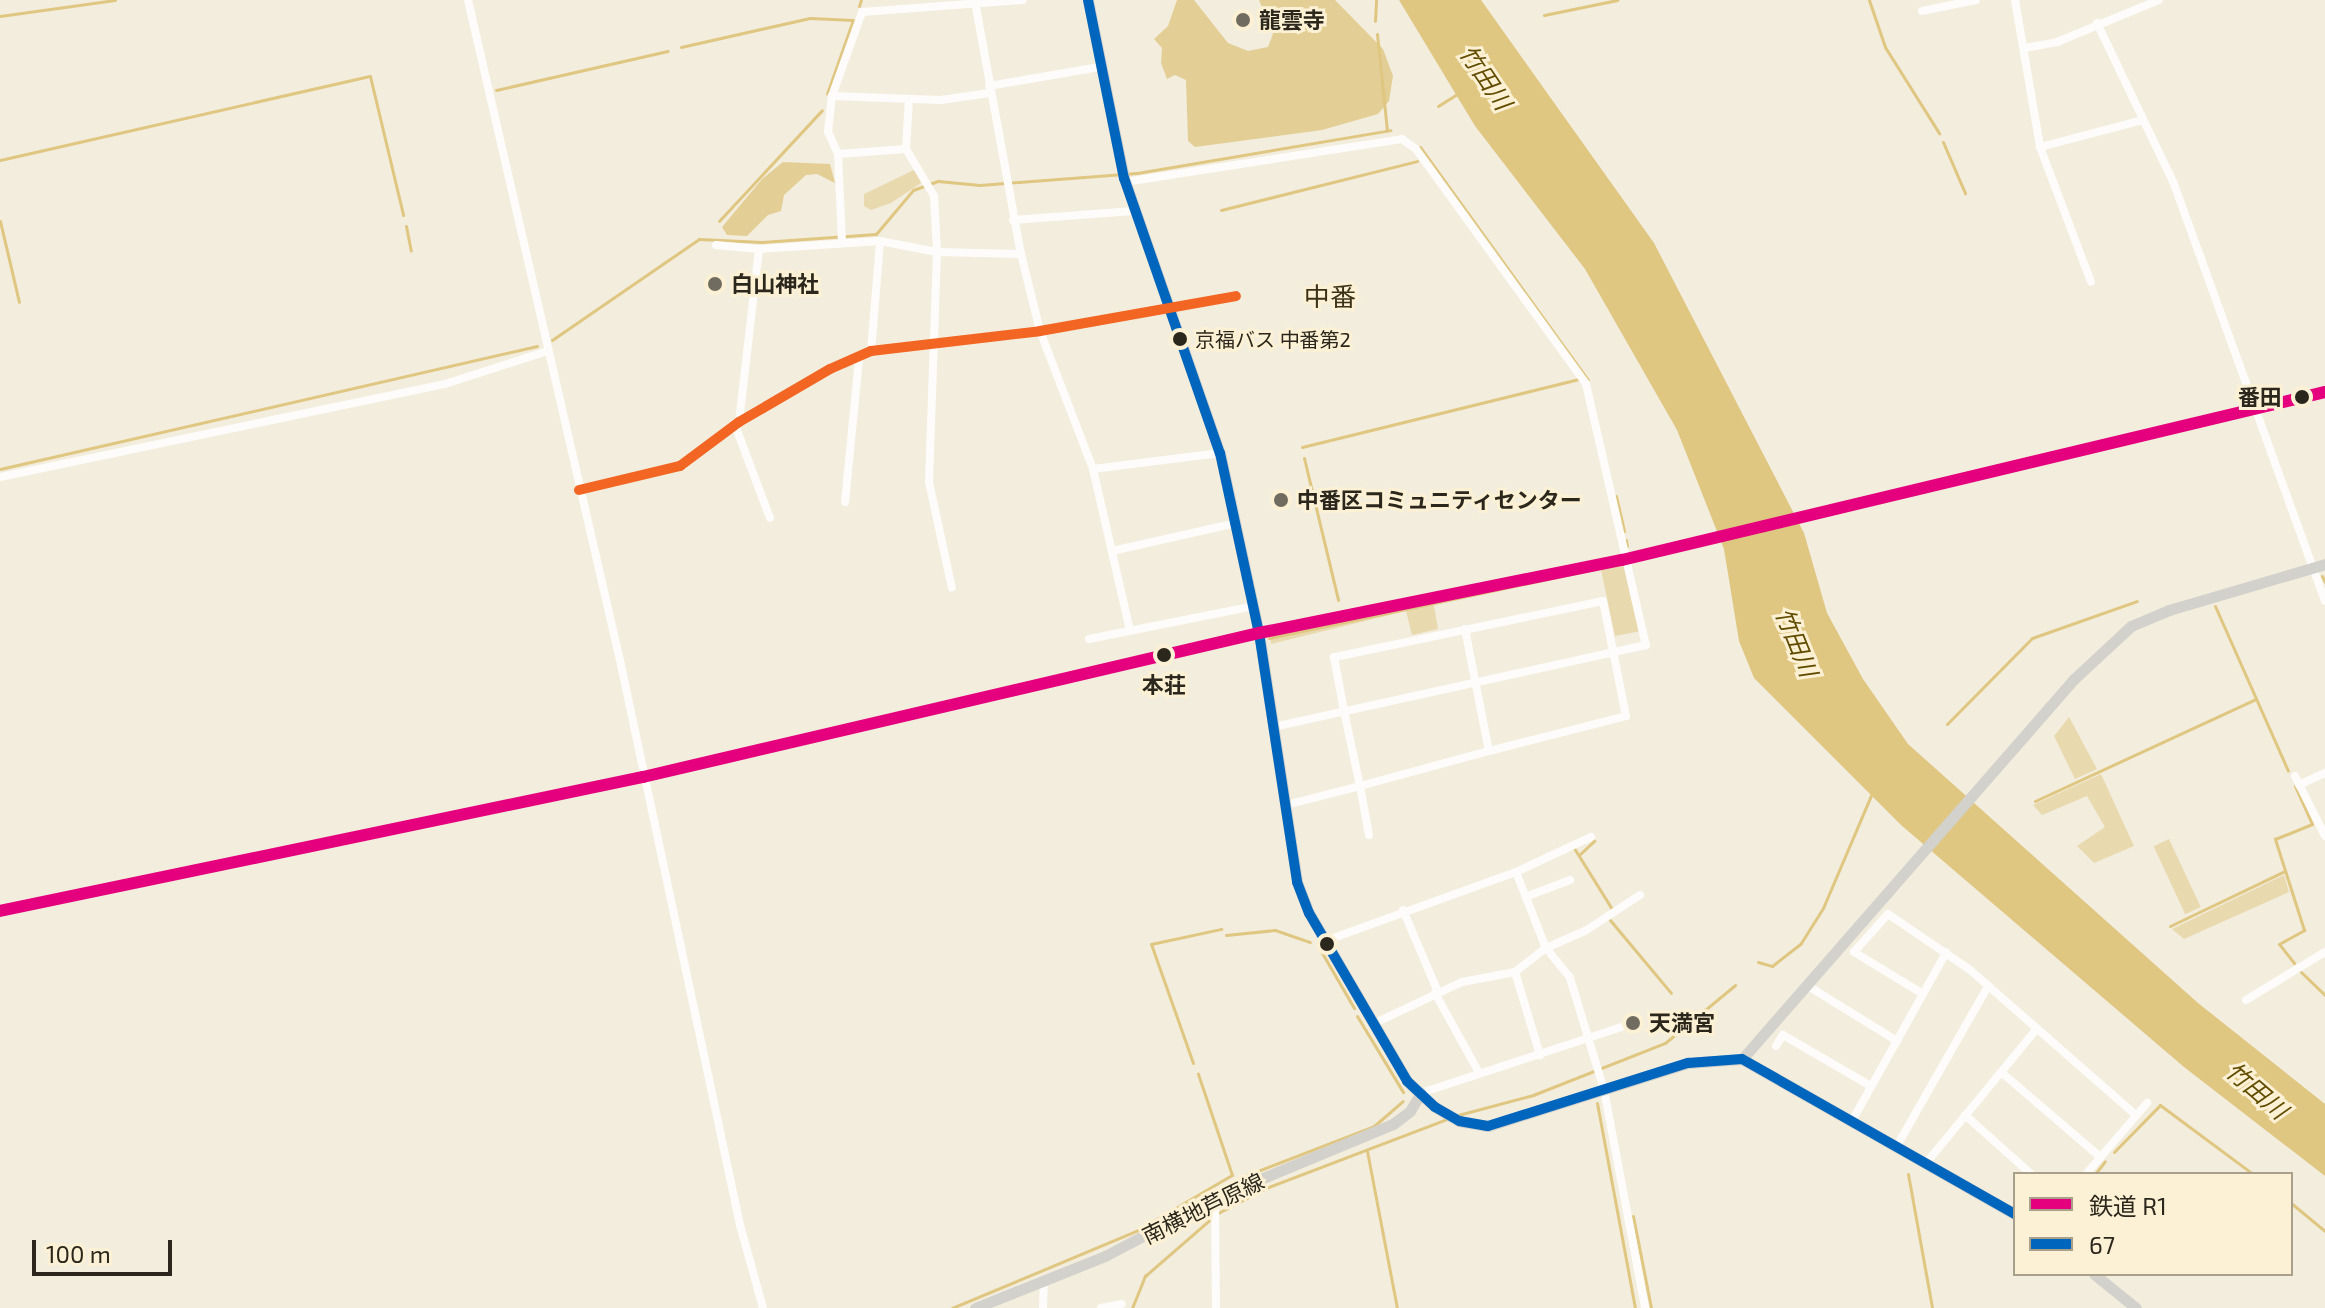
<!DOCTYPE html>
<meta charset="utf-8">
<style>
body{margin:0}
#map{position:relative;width:2325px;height:1308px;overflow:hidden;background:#f3eddd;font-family:"Exo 2","Noto Sans JP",sans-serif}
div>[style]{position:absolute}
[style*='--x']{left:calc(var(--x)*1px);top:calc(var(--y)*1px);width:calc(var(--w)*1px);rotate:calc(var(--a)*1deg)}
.green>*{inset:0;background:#e9d9af;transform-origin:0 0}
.forest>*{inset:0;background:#e3ce95}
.water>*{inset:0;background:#dfc681}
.stream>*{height:3px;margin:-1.5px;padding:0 1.5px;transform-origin:1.5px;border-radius:1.5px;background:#dfc681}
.street>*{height:8px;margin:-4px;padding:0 4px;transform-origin:4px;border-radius:4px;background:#fdfcfa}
.secondary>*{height:11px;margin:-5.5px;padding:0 5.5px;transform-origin:5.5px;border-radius:5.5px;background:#d2d1cb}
.bus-1>*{height:10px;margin:-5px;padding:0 5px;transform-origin:5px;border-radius:5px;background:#0065bd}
.bus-2>*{height:10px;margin:-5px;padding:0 5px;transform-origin:5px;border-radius:5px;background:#f26522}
.rail-1>*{height:12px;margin:-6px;padding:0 6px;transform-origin:6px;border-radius:6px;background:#e5007d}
.dots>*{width:22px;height:22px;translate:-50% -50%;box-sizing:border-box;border:4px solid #fcf1d4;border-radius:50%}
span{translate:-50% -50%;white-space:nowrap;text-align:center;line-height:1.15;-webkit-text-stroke:6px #fcf1d4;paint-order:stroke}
.bus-label{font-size:20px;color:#2b271c}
.left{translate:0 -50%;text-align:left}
.poi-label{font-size:22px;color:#2b271c;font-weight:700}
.stop-label{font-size:22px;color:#2b271c;font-weight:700}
.right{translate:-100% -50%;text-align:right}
.street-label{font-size:22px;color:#2b271c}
.water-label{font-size:24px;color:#624c00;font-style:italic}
.quarter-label{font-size:26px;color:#3b321a}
.legend{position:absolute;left:2013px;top:1172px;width:280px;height:104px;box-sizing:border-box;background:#fcf1d4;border:2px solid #a8a08a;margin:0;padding:10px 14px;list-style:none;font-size:24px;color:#2b271c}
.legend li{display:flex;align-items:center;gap:16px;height:40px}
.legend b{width:40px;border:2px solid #a8a08a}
.scale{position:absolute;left:32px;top:1240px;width:140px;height:36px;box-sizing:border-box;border:4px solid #2b271c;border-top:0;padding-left:10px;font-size:24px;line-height:28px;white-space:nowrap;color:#2b271c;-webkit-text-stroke:6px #fcf1d4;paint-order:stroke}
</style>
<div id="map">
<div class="green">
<div style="clip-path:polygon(916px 169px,921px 183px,891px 203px,871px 210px,864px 206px,864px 194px)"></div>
<div style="clip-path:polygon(1622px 555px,1641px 631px,1615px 636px,1601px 570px,1434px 605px,1438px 629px,1412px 635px,1406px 611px,1271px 644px,1270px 635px)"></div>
<div style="clip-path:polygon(2069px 717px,2097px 769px,2075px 779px,2054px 736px)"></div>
<div style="clip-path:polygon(2101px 774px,2134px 846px,2094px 863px,2077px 846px,2105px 827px,2087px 796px,2042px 815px,2033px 805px)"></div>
<div style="left:2169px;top:839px;width:75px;height:17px;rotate:65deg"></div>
<div style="clip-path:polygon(2284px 875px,2289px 892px,2184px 939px,2172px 929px)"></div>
</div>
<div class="forest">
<div style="clip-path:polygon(1177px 0,1194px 0,1228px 43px,1248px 51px,1268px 47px,1273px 34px,1259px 0,1335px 0,1383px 49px,1393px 76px,1389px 101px,1378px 114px,1322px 130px,1195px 147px,1188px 141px,1186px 80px,1175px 75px,1167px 79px,1161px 63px,1162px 48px,1154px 39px,1168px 26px)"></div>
<div style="clip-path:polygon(783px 162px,830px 164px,835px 183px,817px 174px,806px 175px,784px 195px,781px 211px,768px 215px,747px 236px,727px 235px,722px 227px,762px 179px)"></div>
</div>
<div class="water">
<div style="clip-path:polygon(1399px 0,1481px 0,1654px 243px,1804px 533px,1827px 613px,1863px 679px,1908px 744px,2198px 1003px,2325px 1104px,2325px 1176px,2184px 1067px,1901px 825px,1754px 678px,1739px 641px,1724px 549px,1677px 430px,1585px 269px,1475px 126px)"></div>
</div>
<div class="stream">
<div style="--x:1869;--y:0;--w:50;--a:71.2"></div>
<div style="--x:1885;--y:47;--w:102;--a:57.9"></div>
<div style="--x:859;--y:6;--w:6;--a:-72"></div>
<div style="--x:1544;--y:15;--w:75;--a:-11.6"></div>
<div style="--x:0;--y:16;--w:116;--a:-7.9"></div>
<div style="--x:1375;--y:21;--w:21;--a:-87"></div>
<div style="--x:1377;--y:34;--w:97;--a:84.1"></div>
<div style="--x:681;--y:47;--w:132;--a:-12.7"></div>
<div style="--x:810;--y:18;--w:43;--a:2.7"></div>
<div style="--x:853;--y:20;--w:78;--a:109.4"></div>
<div style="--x:496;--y:90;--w:176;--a:-12.8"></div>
<div style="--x:1438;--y:106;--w:25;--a:-32"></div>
<div style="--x:1943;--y:142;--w:56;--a:66.7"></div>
<div style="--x:1420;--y:147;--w:287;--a:54.2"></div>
<div style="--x:0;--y:160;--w:379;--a:-12.8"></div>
<div style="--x:370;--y:76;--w:143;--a:76.6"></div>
<div style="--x:1221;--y:210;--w:202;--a:-14"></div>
<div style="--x:0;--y:221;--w:83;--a:76.8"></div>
<div style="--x:719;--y:221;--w:151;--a:-47.1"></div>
<div style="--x:406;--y:226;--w:25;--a:79"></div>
<div style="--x:552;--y:340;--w:178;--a:-34.5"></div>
<div style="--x:699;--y:239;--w:63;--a:2.7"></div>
<div style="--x:762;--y:242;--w:114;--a:-4"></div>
<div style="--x:876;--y:234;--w:57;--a:-49.9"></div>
<div style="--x:913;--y:190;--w:27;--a:-20"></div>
<div style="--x:938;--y:181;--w:42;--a:5.4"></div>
<div style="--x:980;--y:185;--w:157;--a:-4.4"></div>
<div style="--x:1137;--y:173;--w:257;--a:-9.6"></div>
<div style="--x:1302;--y:447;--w:284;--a:-13.8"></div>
<div style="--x:1304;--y:458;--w:146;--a:76.5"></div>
<div style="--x:0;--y:469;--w:551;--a:-12.9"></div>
<div style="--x:1616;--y:496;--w:36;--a:77"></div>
<div style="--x:1626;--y:540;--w:6;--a:81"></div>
<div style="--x:2322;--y:576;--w:7;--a:63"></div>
<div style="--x:2215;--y:606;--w:180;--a:66.1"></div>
<div style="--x:1269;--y:638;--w:362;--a:-12"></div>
<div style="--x:1947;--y:724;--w:121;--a:-45.3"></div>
<div style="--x:2032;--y:638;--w:111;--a:-19.4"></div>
<div style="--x:2035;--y:801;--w:243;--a:-24.8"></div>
<div style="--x:1574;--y:848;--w:72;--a:58.1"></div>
<div style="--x:1579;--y:855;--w:21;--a:-43"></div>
<div style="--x:1610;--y:920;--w:95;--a:50.1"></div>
<div style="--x:2170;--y:926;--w:127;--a:-25.6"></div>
<div style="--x:1226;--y:935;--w:49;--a:-5.8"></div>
<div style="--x:1275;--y:930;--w:37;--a:19"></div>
<div style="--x:1318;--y:946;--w:72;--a:59.9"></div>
<div style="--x:1758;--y:962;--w:15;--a:16"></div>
<div style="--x:1772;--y:966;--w:37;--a:-38"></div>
<div style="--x:1801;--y:943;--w:41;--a:-57.8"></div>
<div style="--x:1823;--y:908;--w:127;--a:-66.9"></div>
<div style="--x:2294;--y:963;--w:24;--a:-128"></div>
<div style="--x:2279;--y:944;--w:29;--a:-29"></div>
<div style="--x:2304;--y:930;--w:96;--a:-107.7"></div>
<div style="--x:2275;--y:839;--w:40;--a:-22"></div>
<div style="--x:2312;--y:824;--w:42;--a:-114.1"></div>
<div style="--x:2301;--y:972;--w:33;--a:44"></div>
<div style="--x:1357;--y:1016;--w:89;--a:58.8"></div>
<div style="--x:1193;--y:1063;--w:126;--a:-109.4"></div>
<div style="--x:1151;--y:944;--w:72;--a:-12.1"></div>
<div style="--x:1597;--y:1103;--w:208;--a:79.5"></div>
<div style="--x:1458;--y:1115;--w:78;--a:-14.9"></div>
<div style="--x:1533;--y:1095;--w:142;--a:-21.5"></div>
<div style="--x:1665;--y:1043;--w:91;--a:-39.6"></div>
<div style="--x:1367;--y:1151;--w:160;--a:79.2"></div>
<div style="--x:2114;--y:1152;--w:66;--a:-45.6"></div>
<div style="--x:2160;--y:1105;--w:116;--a:36.6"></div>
<div style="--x:1908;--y:1174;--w:136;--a:79.8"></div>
<div style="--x:2095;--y:1174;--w:16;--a:-52"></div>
<div style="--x:1242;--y:1177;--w:142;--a:-21.1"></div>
<div style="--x:1374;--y:1126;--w:38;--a:-41"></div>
<div style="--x:2291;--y:1203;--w:44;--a:39.5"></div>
<div style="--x:1218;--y:1213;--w:54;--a:-27.5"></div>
<div style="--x:1266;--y:1188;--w:194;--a:-20.9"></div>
<div style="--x:1633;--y:1216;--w:94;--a:78.9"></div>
<div style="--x:952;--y:1308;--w:199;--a:-22.7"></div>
<div style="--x:1136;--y:1231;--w:111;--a:-30.3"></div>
<div style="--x:1232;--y:1175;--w:107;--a:-108.6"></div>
<div style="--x:1132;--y:1308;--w:35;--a:-68"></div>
<div style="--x:1145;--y:1276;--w:89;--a:-40.9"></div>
</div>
<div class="street">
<div style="--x:468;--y:0;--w:682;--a:77.04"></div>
<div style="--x:621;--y:665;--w:573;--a:78"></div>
<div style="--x:740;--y:1225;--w:86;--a:74.5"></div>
<div style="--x:2015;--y:0;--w:149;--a:80.3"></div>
<div style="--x:2040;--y:147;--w:144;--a:69.3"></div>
<div style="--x:976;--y:7;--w:251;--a:79.7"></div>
<div style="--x:1021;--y:254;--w:79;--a:76.1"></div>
<div style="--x:1040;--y:331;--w:148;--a:69"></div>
<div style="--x:1093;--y:469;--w:165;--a:77.1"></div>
<div style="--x:1922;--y:11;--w:55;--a:-11.5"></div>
<div style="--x:2097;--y:23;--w:178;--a:64.4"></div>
<div style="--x:2174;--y:184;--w:443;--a:70.1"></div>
<div style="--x:2024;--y:48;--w:34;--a:-10"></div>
<div style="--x:2057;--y:42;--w:110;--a:-22.4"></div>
<div style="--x:989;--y:86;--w:112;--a:-9.8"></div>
<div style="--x:832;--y:96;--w:109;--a:2.1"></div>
<div style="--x:941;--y:100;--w:49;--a:-8.3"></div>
<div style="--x:2040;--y:147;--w:106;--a:-14.7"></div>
<div style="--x:906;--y:149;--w:50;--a:-86.6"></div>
<div style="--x:838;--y:154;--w:68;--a:-4.2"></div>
<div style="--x:906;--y:149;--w:55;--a:59.2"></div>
<div style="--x:934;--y:196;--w:56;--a:86.9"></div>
<div style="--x:937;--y:252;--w:230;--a:92"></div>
<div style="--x:929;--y:482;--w:108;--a:77.8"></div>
<div style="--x:1125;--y:182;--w:280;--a:-8.8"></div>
<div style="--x:1402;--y:139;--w:17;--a:36"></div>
<div style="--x:1416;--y:149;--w:290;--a:54.1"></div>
<div style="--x:1586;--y:384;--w:268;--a:77.1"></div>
<div style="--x:1646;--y:645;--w:381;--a:167.6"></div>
<div style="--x:1013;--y:220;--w:121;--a:-4.3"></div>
<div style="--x:842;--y:242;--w:88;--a:-92.6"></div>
<div style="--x:838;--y:154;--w:24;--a:-114"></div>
<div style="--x:828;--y:132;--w:36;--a:-84"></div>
<div style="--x:832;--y:96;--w:89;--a:-70.3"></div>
<div style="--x:862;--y:12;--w:161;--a:-4.3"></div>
<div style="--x:716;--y:245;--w:43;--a:5.3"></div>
<div style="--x:759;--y:249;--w:121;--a:-3.8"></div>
<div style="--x:880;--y:241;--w:58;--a:10.9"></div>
<div style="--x:937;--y:252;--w:84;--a:1.4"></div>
<div style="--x:871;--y:351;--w:110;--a:-85.3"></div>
<div style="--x:739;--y:422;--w:174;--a:-83.4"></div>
<div style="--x:735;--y:425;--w:99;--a:69.4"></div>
<div style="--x:1093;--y:469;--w:128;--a:-7.2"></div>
<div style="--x:0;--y:477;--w:455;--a:-11.8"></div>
<div style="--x:445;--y:384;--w:108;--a:-17.8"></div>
<div style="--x:579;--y:490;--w:104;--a:-13.4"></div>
<div style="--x:680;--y:466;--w:74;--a:-36.7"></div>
<div style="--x:739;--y:422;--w:105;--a:-30.2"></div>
<div style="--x:830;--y:369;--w:45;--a:-23.7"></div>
<div style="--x:871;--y:351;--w:170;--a:-6.7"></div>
<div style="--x:1040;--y:331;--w:199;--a:-10.1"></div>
<div style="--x:845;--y:502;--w:145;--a:-84.4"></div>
<div style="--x:1112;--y:551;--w:127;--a:-12.7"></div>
<div style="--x:1465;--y:629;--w:124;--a:78.9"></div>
<div style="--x:1089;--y:639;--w:168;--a:-11.3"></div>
<div style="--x:2295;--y:776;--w:67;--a:63.4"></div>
<div style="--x:2299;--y:785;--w:29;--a:-25"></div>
<div style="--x:1286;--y:805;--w:76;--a:-14.4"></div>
<div style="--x:1360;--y:786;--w:134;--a:-15.2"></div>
<div style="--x:1489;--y:751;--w:141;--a:-14.3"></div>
<div style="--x:1626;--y:716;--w:117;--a:-101.3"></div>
<div style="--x:1603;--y:601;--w:275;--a:168.2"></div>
<div style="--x:1334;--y:657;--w:55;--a:79.5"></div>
<div style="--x:1344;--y:711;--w:77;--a:78"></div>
<div style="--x:1360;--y:786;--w:50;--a:79.6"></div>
<div style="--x:1516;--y:872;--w:82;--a:68.5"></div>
<div style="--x:1546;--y:948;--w:38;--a:51"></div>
<div style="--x:1570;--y:978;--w:117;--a:73.1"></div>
<div style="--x:1604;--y:1090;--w:222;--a:79.3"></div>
<div style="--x:1528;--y:896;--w:45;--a:-20.9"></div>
<div style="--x:1403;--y:910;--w:89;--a:66.9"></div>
<div style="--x:1325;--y:941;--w:203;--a:-19.9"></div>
<div style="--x:1516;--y:872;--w:83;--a:-25"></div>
<div style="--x:1515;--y:972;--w:87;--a:73.2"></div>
<div style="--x:1808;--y:986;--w:105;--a:31.7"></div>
<div style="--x:1435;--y:993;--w:89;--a:61.1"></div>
<div style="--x:1923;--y:994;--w:81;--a:-148.7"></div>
<div style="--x:1854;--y:952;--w:51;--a:-48.2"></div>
<div style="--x:1888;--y:914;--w:98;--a:34.2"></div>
<div style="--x:1969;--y:969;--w:222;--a:41.2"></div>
<div style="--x:2246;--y:1000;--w:92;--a:-31.3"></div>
<div style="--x:1373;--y:1024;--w:98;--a:-25.3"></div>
<div style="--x:1462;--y:982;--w:54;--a:-10.7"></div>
<div style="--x:1515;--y:972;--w:39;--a:-38"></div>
<div style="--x:1546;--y:948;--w:43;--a:-23.6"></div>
<div style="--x:1585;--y:931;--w:66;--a:-33.2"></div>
<div style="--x:1776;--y:1046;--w:13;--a:-58"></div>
<div style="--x:1783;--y:1035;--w:99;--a:30.2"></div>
<div style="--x:2001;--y:1072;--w:130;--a:40.6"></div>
<div style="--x:1421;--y:1093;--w:212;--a:-18.2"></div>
<div style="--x:1965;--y:1115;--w:89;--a:41.8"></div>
<div style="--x:1852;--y:1121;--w:193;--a:-60.8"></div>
<div style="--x:1898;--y:1144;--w:180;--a:-60.3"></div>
<div style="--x:1927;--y:1162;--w:171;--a:-50.5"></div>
<div style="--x:2086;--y:1174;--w:94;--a:-49.3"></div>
<div style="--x:1215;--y:1198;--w:110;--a:89.5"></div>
<div style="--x:1043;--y:1308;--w:28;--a:-88"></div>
<div style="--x:1101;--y:1308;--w:21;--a:-11"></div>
</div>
<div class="secondary">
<div style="--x:1088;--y:0;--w:182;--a:78.6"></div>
<div style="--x:1124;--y:178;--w:291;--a:70.8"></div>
<div style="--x:1220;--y:453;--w:184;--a:77.8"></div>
<div style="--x:1259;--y:633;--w:252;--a:81.3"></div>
<div style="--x:1297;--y:882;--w:33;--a:69"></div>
<div style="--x:1309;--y:913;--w:194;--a:59.7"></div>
<div style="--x:1407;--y:1081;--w:38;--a:43"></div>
<div style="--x:1435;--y:1107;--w:28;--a:30"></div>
<div style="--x:1459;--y:1121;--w:29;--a:10"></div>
<div style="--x:1488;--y:1126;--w:210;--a:-17.5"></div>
<div style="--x:1688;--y:1063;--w:54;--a:-4.2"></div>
<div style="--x:1742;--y:1059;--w:314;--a:29.6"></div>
<div style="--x:1742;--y:1059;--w:505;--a:-48.86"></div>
<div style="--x:2074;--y:679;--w:78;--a:-42.9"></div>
<div style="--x:2131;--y:626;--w:41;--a:-22.8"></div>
<div style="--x:2169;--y:610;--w:163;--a:-16.4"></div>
<div style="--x:2094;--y:1274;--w:54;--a:39"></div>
<div style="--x:975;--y:1308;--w:140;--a:-21.8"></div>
<div style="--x:1105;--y:1256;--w:124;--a:-27.8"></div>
<div style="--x:1215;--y:1198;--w:193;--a:-22.6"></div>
<div style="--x:1393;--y:1124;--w:21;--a:-37"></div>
<div style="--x:1410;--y:1111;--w:21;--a:-59"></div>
</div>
<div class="bus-1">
<div style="--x:1088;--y:0;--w:182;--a:78.6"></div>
<div style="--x:1124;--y:178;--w:291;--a:70.8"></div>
<div style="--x:1220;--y:453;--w:184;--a:77.8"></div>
<div style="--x:1259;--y:633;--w:252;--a:81.3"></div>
<div style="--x:1297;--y:882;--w:33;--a:69"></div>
<div style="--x:1309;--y:913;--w:194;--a:59.7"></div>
<div style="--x:1407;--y:1081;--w:38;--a:43"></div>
<div style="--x:1435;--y:1107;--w:28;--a:30"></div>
<div style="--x:1459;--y:1121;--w:29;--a:10"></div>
<div style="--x:1488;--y:1126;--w:210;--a:-17.5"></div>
<div style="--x:1688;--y:1063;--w:54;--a:-4.2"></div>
<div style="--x:1742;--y:1059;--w:314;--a:29.6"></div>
</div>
<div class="bus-2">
<div style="--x:579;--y:490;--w:104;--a:-13.4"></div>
<div style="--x:680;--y:466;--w:74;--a:-36.7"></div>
<div style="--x:739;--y:422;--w:105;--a:-30.2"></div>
<div style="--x:830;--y:369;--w:45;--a:-23.7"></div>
<div style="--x:871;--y:351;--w:170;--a:-6.7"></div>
<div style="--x:1040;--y:331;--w:199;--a:-10.1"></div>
</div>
<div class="rail-1">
<div style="--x:0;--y:911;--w:657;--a:-11.77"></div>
<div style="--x:643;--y:777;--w:633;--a:-13.16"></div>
<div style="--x:1259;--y:633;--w:370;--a:-11.4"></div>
<div style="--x:1622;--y:560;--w:723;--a:-13.44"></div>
</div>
<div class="dots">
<div style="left:1243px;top:20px;background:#716c60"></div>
<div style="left:715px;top:284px;background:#716c60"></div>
<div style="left:1180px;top:339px;background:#2b271c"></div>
<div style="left:2302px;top:397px;background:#2b271c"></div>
<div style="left:1281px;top:500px;background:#716c60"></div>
<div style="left:1164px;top:655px;background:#2b271c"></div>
<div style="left:1327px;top:944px;background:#2b271c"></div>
<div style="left:1633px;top:1023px;background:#716c60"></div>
</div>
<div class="bus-label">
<span class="left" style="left:1195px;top:339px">京福バス 中番第2</span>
</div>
<div class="poi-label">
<span class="left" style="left:1259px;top:20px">龍雲寺</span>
<span class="left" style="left:731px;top:284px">白山神社</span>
<span class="left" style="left:1297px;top:500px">中番区コミュニティセンター</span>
<span class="left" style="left:1649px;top:1023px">天満宮</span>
</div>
<div class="stop-label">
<span class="right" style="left:2282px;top:397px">番田</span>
<span style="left:1164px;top:685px">本荘</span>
</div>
<div class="street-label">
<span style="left:1203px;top:1208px;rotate:-26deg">南横地芦原線</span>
</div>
<div class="water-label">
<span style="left:1486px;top:77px;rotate:56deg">竹田川</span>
<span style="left:1797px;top:642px;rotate:68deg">竹田川</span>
<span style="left:2257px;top:1090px;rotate:41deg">竹田川</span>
</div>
<div class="quarter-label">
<span style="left:1330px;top:296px">中番</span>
</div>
<ul class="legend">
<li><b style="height:10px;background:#e5007d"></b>鉄道 R1</li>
<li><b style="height:10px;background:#0065bd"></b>67</li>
</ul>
<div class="scale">100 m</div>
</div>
